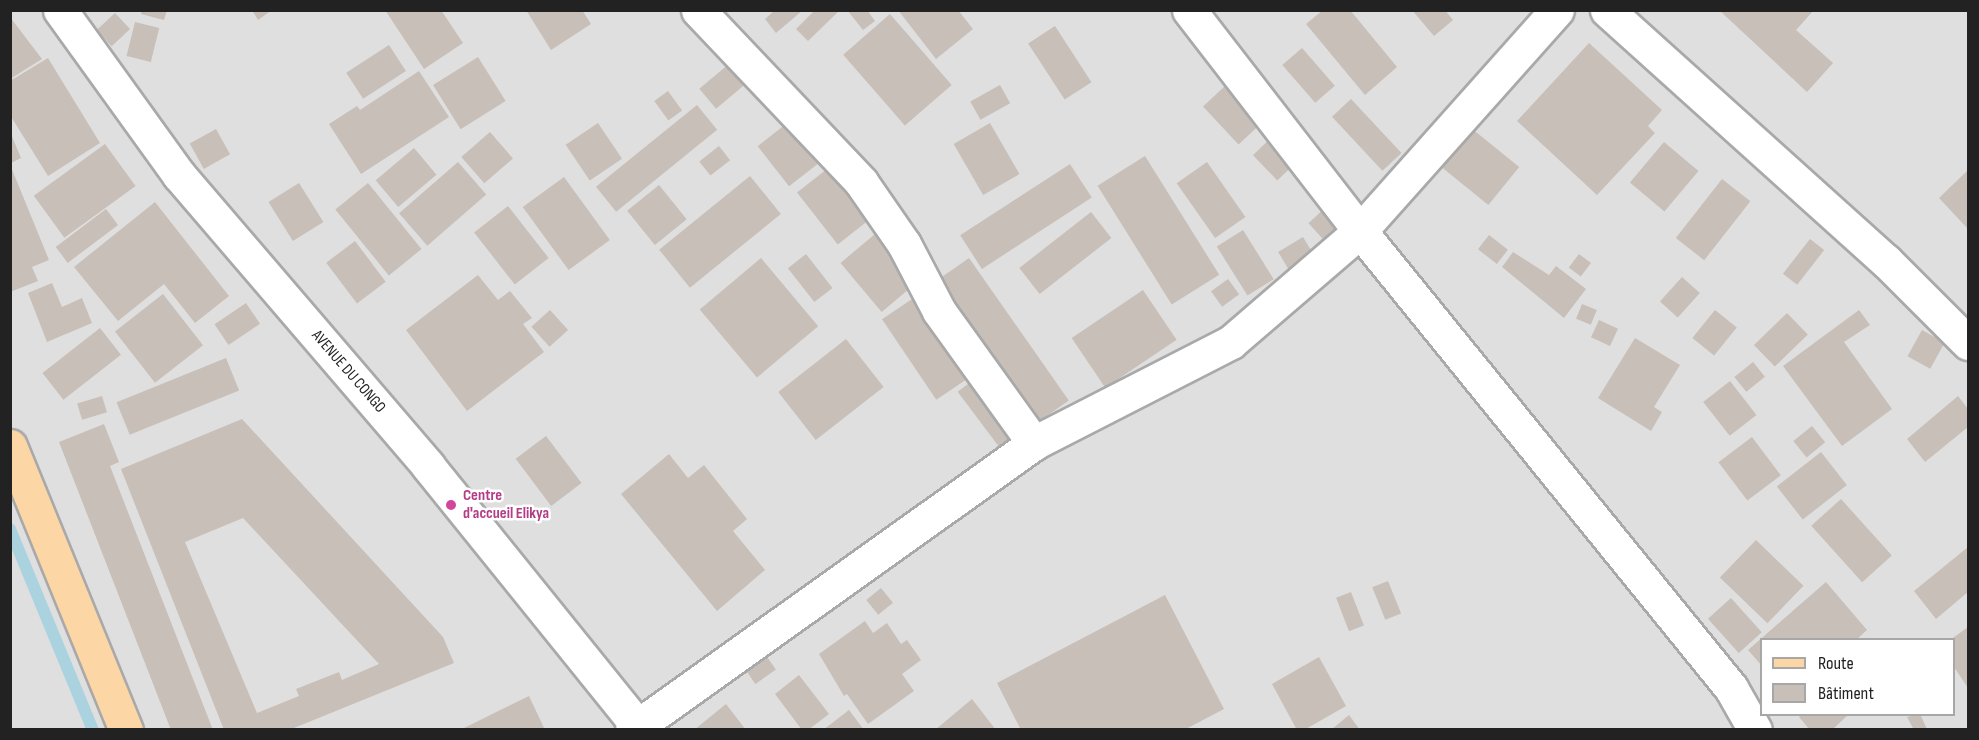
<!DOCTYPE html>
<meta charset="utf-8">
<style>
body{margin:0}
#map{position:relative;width:1979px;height:740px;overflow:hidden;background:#f2efe9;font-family:"Sofia Sans Condensed",sans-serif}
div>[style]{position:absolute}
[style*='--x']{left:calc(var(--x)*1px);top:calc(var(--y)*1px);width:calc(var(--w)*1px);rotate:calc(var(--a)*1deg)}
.residential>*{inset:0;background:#e0dfdf}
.stream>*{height:12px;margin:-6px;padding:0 6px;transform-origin:6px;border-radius:6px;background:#aad3df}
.building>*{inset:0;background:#c7bfb8;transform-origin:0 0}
.roads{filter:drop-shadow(2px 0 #a9a9a9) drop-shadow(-2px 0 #a9a9a9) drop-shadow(0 2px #a9a9a9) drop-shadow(0 -2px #a9a9a9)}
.minor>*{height:33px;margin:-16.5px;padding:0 16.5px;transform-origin:16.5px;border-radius:16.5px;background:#fff}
.major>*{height:33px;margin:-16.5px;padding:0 16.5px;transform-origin:16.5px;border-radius:16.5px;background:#fcd6a4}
.dots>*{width:16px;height:16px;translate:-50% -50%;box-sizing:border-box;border:3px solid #fff;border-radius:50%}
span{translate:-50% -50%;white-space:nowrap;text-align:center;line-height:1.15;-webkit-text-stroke:5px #fff;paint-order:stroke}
.street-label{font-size:16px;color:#222}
.hotel-label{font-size:16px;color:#b23c85;font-weight:700}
.left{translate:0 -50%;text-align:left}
.frame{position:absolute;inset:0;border:12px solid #222;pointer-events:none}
.legend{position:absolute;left:1760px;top:638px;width:195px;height:78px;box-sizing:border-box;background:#fff;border:2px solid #a7a7a7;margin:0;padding:8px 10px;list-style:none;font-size:18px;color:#222}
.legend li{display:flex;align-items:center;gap:12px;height:30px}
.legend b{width:30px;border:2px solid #a7a7a7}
</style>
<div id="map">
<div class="residential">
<div style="clip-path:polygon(evenodd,10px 11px,1968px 11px,1968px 729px,11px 729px,10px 11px,1762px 640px,1954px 640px,1954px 714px,1762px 714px,1762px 640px)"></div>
</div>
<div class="stream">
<div style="--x:10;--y:529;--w:217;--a:67.6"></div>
</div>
<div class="building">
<div style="clip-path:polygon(142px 10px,167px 10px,164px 20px,141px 14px)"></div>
<div style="clip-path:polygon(252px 10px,272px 10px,258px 20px)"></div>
<div style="clip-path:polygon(385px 10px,441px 10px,463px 43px,424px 69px)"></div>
<div style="clip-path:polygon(526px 10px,582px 10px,591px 24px,551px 50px)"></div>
<div style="clip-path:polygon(775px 10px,803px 10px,776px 33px,765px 19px)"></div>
<div style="clip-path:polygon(815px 10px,840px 10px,808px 41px,796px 29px)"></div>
<div style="clip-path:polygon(847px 10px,867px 10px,875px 21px,863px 30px)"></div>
<div style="clip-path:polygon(898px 10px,958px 10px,973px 29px,936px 59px)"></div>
<div style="clip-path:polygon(1323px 10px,1350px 10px,1397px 67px,1365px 95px,1306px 24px)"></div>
<div style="clip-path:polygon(1412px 10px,1445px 10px,1453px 20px,1434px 36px)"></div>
<div style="clip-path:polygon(1719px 10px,1814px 10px,1796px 30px,1833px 63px,1807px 92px)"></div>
<div style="left:115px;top:13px;width:22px;height:25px;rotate:47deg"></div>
<div style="left:890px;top:14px;width:94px;height:62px;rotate:49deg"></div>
<div style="clip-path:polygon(10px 17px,42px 59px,10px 79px)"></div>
<div style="left:135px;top:22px;width:25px;height:35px;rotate:14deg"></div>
<div style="left:1055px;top:26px;width:67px;height:32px;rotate:57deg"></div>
<div style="clip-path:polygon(1589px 43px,1662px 110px,1648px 126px,1655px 133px,1597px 195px,1517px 121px)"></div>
<div style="left:389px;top:45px;width:31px;height:51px;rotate:57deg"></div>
<div style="left:1302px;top:48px;width:50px;height:26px;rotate:49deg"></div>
<div style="left:478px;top:57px;width:52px;height:53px;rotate:58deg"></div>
<div style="clip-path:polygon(48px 58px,100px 143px,48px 176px,10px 115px,10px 81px)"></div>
<div style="left:730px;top:63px;width:26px;height:40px;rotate:50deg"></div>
<div style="clip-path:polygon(419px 71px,449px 117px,361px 174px,329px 124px,357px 106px,360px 110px)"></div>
<div style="left:1000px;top:85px;width:21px;height:34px;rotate:61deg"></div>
<div style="left:1225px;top:86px;width:52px;height:30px;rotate:47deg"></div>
<div style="left:668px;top:91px;width:24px;height:17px;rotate:54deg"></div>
<div style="left:1351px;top:99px;width:74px;height:26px;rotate:47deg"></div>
<div style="left:697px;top:105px;width:32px;height:130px;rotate:51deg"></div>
<div style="left:598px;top:123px;width:43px;height:39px;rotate:56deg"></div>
<div style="left:990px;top:123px;width:59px;height:42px;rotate:60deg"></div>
<div style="left:786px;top:124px;width:51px;height:36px;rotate:52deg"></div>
<div style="left:1471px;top:128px;width:62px;height:49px;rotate:39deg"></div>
<div style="left:216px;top:129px;width:29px;height:30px;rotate:61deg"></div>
<div style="left:490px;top:132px;width:35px;height:38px;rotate:49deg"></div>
<div style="left:1276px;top:133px;width:35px;height:32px;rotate:46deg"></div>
<div style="clip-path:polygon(11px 134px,21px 158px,11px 163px)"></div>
<div style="left:1664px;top:142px;width:45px;height:53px;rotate:40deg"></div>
<div style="left:105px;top:144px;width:52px;height:88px;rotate:54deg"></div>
<div style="left:719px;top:146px;width:18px;height:25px;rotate:52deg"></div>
<div style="left:414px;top:148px;width:35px;height:50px;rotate:50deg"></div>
<div style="left:1145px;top:156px;width:140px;height:56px;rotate:58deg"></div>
<div style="left:458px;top:162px;width:43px;height:78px;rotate:49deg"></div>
<div style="left:1207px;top:162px;width:67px;height:37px;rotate:55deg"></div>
<div style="left:1070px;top:164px;width:40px;height:131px;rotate:57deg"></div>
<div style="clip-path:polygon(11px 167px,49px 260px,32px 267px,38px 281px,10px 292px)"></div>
<div style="left:827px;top:169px;width:66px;height:38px;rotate:52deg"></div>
<div style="clip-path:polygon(1968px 170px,1968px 229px,1939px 198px)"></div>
<div style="left:750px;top:176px;width:49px;height:117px;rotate:51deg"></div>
<div style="left:564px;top:177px;width:78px;height:51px;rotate:54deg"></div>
<div style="left:1722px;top:179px;width:36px;height:75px;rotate:38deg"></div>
<div style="left:299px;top:183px;width:46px;height:36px;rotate:58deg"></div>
<div style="left:368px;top:183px;width:85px;height:42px;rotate:51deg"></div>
<div style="left:659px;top:185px;width:44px;height:41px;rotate:51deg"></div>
<div style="clip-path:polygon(155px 202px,229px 296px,195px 323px,164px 284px,118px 321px,74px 267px)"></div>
<div style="left:508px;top:206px;width:66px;height:43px;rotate:52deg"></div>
<div style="left:1326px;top:207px;width:22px;height:24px;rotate:47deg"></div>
<div style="left:106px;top:209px;width:20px;height:63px;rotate:53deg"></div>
<div style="left:1091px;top:212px;width:33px;height:91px;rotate:52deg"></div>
<div style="left:1243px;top:230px;width:58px;height:31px;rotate:58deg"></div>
<div style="left:875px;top:234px;width:64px;height:45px;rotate:50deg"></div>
<div style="left:1489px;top:235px;width:24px;height:18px;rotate:38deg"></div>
<div style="left:1303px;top:237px;width:26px;height:29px;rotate:59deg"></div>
<div style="left:1810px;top:239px;width:18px;height:44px;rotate:38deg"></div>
<div style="left:355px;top:241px;width:51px;height:36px;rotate:53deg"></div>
<div style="clip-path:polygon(1513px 252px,1549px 275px,1556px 266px,1586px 289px,1564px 318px,1502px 267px)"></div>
<div style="left:806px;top:254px;width:43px;height:23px;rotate:52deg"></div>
<div style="left:1579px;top:254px;width:15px;height:17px;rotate:37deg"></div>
<div style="left:761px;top:258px;width:89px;height:80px;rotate:50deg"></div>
<div style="left:969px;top:258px;width:174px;height:41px;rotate:55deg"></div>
<div style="clip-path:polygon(478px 275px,498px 300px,510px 291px,532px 318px,523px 324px,544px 352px,467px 411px,406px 330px)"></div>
<div style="left:1682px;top:277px;width:24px;height:33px;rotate:42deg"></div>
<div style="left:1228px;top:279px;width:19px;height:21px;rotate:54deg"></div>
<div style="clip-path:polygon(52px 283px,62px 307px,82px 298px,92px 323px,47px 342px,28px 293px)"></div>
<div style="left:1143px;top:290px;width:60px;height:86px;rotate:56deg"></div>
<div style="left:921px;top:293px;width:97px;height:47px;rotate:56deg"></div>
<div style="left:163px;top:294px;width:65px;height:61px;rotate:52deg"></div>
<div style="left:246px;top:303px;width:25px;height:38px;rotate:56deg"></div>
<div style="left:1582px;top:304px;width:16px;height:16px;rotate:22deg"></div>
<div style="left:550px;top:310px;width:27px;height:25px;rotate:48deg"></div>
<div style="left:1715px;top:310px;width:28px;height:36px;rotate:39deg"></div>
<div style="clip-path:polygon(1859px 310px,1870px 325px,1844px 342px,1892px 409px,1842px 446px,1783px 366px)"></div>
<div style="left:1787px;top:313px;width:30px;height:46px;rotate:46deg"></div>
<div style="left:1599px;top:320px;width:21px;height:19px;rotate:25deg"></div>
<div style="left:100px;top:328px;width:34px;height:73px;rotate:52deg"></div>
<div style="left:1922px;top:330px;width:26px;height:30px;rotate:29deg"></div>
<div style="clip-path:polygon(1635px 338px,1680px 365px,1654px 407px,1662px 412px,1651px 431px,1598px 398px)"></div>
<div style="left:846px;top:339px;width:61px;height:86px;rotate:52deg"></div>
<div style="left:226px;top:358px;width:35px;height:118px;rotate:68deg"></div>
<div style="left:1753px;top:362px;width:19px;height:24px;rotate:51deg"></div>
<div style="left:980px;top:375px;width:74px;height:28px;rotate:53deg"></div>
<div style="left:1730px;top:381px;width:43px;height:34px;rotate:52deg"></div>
<div style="left:102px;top:396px;width:17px;height:26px;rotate:73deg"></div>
<div style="clip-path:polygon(1958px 396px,1968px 409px,1968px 427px,1925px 462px,1907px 439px)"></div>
<div style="clip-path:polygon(evenodd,242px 419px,443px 637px,454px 663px,289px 730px,224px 730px,121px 469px,242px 419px,243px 518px,379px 664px,342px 680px,339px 672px,296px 689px,299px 696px,257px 713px,185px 542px,243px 518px)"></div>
<div style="clip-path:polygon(104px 424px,119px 462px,110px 466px,213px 730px,171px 730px,59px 442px)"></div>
<div style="left:1812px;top:426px;width:21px;height:24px;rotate:51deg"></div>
<div style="left:546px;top:436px;width:59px;height:38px;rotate:53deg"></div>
<div style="left:1752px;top:437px;width:48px;height:42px;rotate:53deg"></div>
<div style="left:1821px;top:452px;width:42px;height:56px;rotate:52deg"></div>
<div style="clip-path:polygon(669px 454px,688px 478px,704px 465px,747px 519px,733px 531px,765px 570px,717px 611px,621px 494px)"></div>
<div style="left:1841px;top:499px;width:76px;height:40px;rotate:48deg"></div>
<div style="left:1756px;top:540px;width:66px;height:52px;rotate:44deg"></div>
<div style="clip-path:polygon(1968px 547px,1968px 592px,1936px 619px,1914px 591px)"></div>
<div style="left:1388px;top:581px;width:35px;height:17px;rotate:68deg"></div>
<div style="clip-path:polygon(1826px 582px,1867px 630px,1856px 640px,1762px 640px,1762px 666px,1748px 650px)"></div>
<div style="left:881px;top:588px;width:19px;height:19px;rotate:51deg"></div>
<div style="left:1351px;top:592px;width:36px;height:16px;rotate:69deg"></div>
<div style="clip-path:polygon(1165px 595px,1224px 709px,1184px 730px,1021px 730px,997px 683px)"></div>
<div style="left:1731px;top:598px;width:46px;height:31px;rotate:48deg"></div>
<div style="clip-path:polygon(865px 621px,873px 633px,887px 623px,901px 644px,907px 640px,921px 660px,902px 674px,914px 691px,868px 724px,847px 694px,844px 696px,819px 654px)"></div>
<div style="clip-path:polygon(1968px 627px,1968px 688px,1954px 667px,1950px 640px)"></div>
<div style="left:765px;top:654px;width:19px;height:25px;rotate:55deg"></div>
<div style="clip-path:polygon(1319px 657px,1346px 706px,1304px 730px,1297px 730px,1272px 684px)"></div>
<div style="clip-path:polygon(799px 675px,829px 714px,808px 730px,802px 730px,775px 694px)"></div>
<div style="clip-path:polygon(529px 696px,545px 730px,460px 730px)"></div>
<div style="clip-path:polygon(972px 699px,996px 730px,935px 730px)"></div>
<div style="clip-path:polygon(726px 704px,746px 730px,694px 730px)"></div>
<div style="clip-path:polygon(849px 710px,864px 730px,823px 730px)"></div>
<div style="clip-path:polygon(1802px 714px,1849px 714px,1832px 730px,1810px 730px,1799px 717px)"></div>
<div style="clip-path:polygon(1920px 714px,1927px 729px,1914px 730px,1907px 717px)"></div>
<div style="clip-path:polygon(1349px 715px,1360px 730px,1331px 730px)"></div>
</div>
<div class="roads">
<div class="minor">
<div style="--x:60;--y:10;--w:203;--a:54.2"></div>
<div style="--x:179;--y:175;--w:383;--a:49.4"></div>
<div style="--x:428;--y:466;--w:339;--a:51.1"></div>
<div style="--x:698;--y:10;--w:237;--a:46.5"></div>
<div style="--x:861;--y:182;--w:75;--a:55.3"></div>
<div style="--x:904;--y:244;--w:76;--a:62.4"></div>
<div style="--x:939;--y:311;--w:163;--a:54.3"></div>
<div style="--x:1189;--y:10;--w:279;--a:52.3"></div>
<div style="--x:1360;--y:231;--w:589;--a:50.93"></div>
<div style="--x:1731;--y:688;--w:48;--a:60.3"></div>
<div style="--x:1607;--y:10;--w:375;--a:42"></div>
<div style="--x:1886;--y:261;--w:116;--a:45"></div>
<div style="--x:632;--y:730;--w:494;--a:-35.5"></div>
<div style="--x:1034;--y:443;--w:221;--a:-27.1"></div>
<div style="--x:1231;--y:342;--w:170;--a:-40.7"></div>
<div style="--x:1360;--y:231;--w:296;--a:-48.3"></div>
</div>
<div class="major">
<div style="--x:10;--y:446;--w:307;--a:67.8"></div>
</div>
</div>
<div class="dots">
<div style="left:451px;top:505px;background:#d1479c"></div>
</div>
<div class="street-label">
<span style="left:348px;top:372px;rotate:49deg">AVENUE DU CONGO</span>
</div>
<div class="hotel-label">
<span class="left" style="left:463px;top:505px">Centre<br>d'accueil Elikya</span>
</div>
<div class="frame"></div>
<ul class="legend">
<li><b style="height:8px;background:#fcd6a4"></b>Route</li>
<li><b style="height:16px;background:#c7bfb8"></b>Bâtiment</li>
</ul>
</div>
